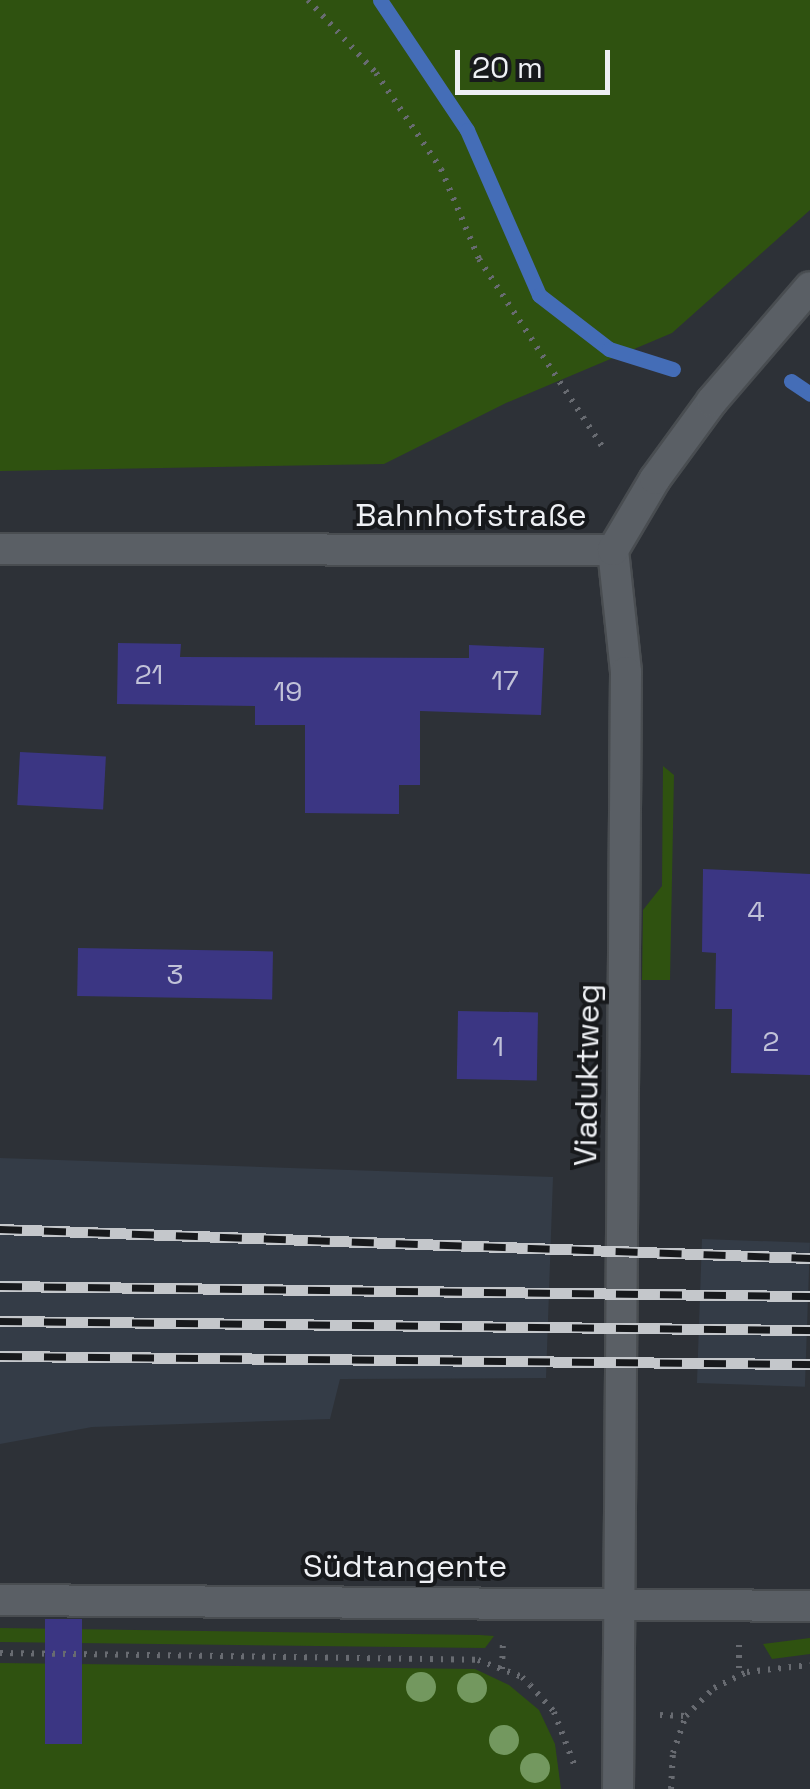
<!DOCTYPE html>
<meta charset="utf-8">
<style>
body{margin:0}
#map{position:relative;width:810px;height:1789px;overflow:hidden;background:#2d3137;font-family:"Space Grotesk",sans-serif}
div>[style]{position:absolute}
[style*='--x']{left:calc(var(--x)*1px);top:calc(var(--y)*1px);width:calc(var(--w)*1px);rotate:calc(var(--a)*1deg)}
.built>*{inset:0;background:#343c47;transform-origin:0 0}
.green>*{inset:0;background:#2f5210}
.stream>*{height:15px;margin:-7.5px;padding:0 7.5px;transform-origin:7.5px;border-radius:7.5px;background:#446db7}
.building>*{inset:0;background:#3b3683;transform-origin:0 0}
.path>*{height:6px;margin-top:-3px;transform-origin:0;background:repeating-linear-gradient(90deg,#686b71 0 2.5px,transparent 0 10.5px)}
.roads{filter:drop-shadow(2px 0 #494d51) drop-shadow(-2px 0 #494d51) drop-shadow(0 2px #494d51) drop-shadow(0 -2px #494d51)}
.minor>*{height:30px;margin:-15px;padding:0 15px;transform-origin:15px;border-radius:15px;background:#5a5f65}
.rail>*{height:11px;margin-top:-5.5px;transform-origin:0;background:repeating-linear-gradient(90deg,#17191c 0 22px,#c4c7cb 0 44px);box-sizing:border-box;border-block:2px solid #c4c7cb}
.trees>*{width:30px;height:30px;margin:-15px;border-radius:50%;background:#73985f}
span{translate:-50% -50%;white-space:nowrap;text-align:center;line-height:1.15;-webkit-text-stroke:8px #17191c;paint-order:stroke}
.number-label{font-size:28px;color:#c1c2d8}
.number-label span{-webkit-text-stroke-width:0}
.street-label{font-size:32px;color:#eef0f4}
.scale{position:absolute;left:455px;top:50px;width:155px;height:45px;box-sizing:border-box;border:5px solid #eef0f4;border-top:0;padding-left:12px;font-size:30px;line-height:35px;white-space:nowrap;color:#eef0f4;-webkit-text-stroke:8px #17191c;paint-order:stroke}
</style>
<div id="map">
<div class="built">
<div style="clip-path:polygon(0 1158px,553px 1177px,546px 1378px,340px 1379px,330px 1419px,92px 1427px,0 1444px)"></div>
<div style="left:702px;top:1239px;width:108px;height:144px;rotate:2deg"></div>
</div>
<div class="green">
<div style="clip-path:polygon(0 0,810px 0,810px 210px,672px 333px,506px 403px,384px 464px,0 471px)"></div>
<div style="clip-path:polygon(663px 766px,674px 775px,670px 980px,642px 980px,643px 910px,662px 886px)"></div>
<div style="clip-path:polygon(0 1628px,480px 1635px,494px 1636px,485px 1648px,0 1642px)"></div>
<div style="clip-path:polygon(810px 1638px,810px 1654px,772px 1659px,763px 1644px)"></div>
<div style="clip-path:polygon(0 1663px,475px 1669px,509px 1685px,539px 1710px,555px 1744px,561px 1789px,0 1789px)"></div>
</div>
<div class="stream">
<div style="--x:380;--y:0;--w:156;--a:56.2"></div>
<div style="--x:467;--y:130;--w:180;--a:66.4"></div>
<div style="--x:539;--y:295;--w:88;--a:37.6"></div>
<div style="--x:609;--y:349;--w:67;--a:17.4"></div>
<div style="--x:791;--y:381;--w:23;--a:34"></div>
</div>
<div class="building">
<div style="clip-path:polygon(118px 643px,181px 644px,180px 657px,469px 658px,469px 645px,544px 648px,541px 715px,420px 711px,420px 785px,399px 785px,399px 814px,305px 813px,305px 725px,255px 725px,255px 706px,117px 704px)"></div>
<div style="left:20px;top:752px;width:86px;height:53px;rotate:3deg"></div>
<div style="clip-path:polygon(703px 869px,810px 874px,810px 1075px,731px 1073px,732px 1009px,715px 1009px,716px 953px,702px 952px)"></div>
<div style="left:78px;top:948px;width:195px;height:48px;rotate:1deg"></div>
<div style="left:458px;top:1011px;width:80px;height:68px;rotate:1deg"></div>
<div style="left:45px;top:1619px;width:37px;height:125px"></div>
</div>
<div class="path">
<div style="--x:308;--y:0;--w:100;--a:47"></div>
<div style="--x:376;--y:73;--w:116;--a:55.9"></div>
<div style="--x:441;--y:169;--w:98;--a:67.1"></div>
<div style="--x:479;--y:259;--w:224;--a:56.7"></div>
<div style="--x:739;--y:1645;--w:30;--a:90"></div>
<div style="--x:0;--y:1653;--w:478;--a:0.8"></div>
<div style="--x:478;--y:1660;--w:47;--a:21.1"></div>
<div style="--x:522;--y:1677;--w:11;--a:45"></div>
<div style="--x:530;--y:1685;--w:36;--a:48"></div>
<div style="--x:554;--y:1712;--w:56;--a:69"></div>
<div style="--x:502;--y:1669;--w:27;--a:-88"></div>
<div style="--x:660;--y:1715;--w:26;--a:2"></div>
<div style="--x:671;--y:1789;--w:36;--a:-87"></div>
<div style="--x:673;--y:1753;--w:39;--a:-71"></div>
<div style="--x:686;--y:1716;--w:40;--a:-45"></div>
<div style="--x:714;--y:1688;--w:37;--a:-26"></div>
<div style="--x:747;--y:1672;--w:63;--a:-6.3"></div>
</div>
<div class="roads">
<div class="minor">
<div style="--x:0;--y:549;--w:613;--a:0.09"></div>
<div style="--x:613;--y:550;--w:123;--a:83.9"></div>
<div style="--x:626;--y:672;--w:1117;--a:90.41"></div>
<div style="--x:613;--y:550;--w:82;--a:-59.4"></div>
<div style="--x:655;--y:479;--w:97;--a:-53.8"></div>
<div style="--x:712;--y:401;--w:150;--a:-49.3"></div>
<div style="--x:0;--y:1600;--w:810;--a:0.42"></div>
</div>
</div>
<div class="rail">
<div style="--x:0;--y:1229;--w:811;--a:2.05"></div>
<div style="--x:0;--y:1286;--w:810;--a:0.71"></div>
<div style="--x:0;--y:1321;--w:810;--a:0.64"></div>
<div style="--x:0;--y:1356;--w:810;--a:0.57"></div>
</div>
<div class="trees">
<div style="left:421px;top:1687px"></div>
<div style="left:472px;top:1688px"></div>
<div style="left:504px;top:1740px"></div>
<div style="left:535px;top:1768px"></div>
</div>
<div class="number-label">
<span style="left:149px;top:674px">21</span>
<span style="left:505px;top:680px">17</span>
<span style="left:288px;top:691px">19</span>
<span style="left:756px;top:911px">4</span>
<span style="left:175px;top:974px">3</span>
<span style="left:771px;top:1041px">2</span>
<span style="left:498px;top:1046px">1</span>
</div>
<div class="street-label">
<span style="left:471px;top:515px">Bahnhofstraße</span>
<span style="left:587px;top:1075px;rotate:-89deg">Viaduktweg</span>
<span style="left:405px;top:1566px">Südtangente</span>
</div>
<div class="scale">20 m</div>
</div>
